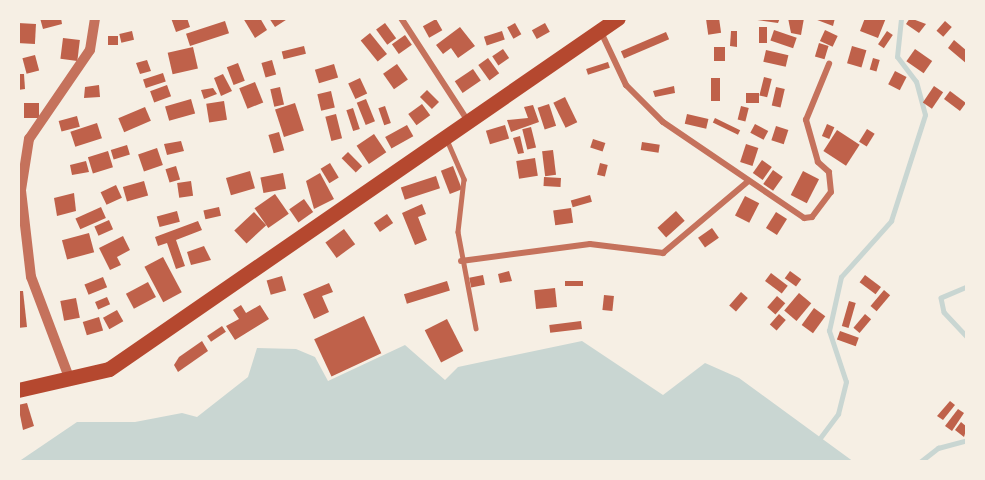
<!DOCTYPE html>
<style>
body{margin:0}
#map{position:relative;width:985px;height:480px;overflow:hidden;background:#f6efe4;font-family:"Exo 2",sans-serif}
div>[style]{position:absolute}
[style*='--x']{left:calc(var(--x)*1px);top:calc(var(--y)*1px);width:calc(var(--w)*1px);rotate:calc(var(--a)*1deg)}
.water>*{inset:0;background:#c9d6d2}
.stream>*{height:4.5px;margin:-2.25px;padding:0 2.25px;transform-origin:2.25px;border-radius:2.25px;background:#c9d6d2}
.building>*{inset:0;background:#bf614a;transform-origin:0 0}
.service>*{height:4.5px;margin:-2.25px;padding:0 2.25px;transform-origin:2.25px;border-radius:2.25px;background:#c5725c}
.minor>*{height:6px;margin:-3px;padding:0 3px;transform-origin:3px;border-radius:3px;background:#c5725c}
.tertiary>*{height:10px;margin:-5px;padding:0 5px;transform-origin:5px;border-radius:5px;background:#c5725c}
.trunk>*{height:15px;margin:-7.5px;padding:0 7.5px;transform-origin:7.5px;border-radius:7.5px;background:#b5482f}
span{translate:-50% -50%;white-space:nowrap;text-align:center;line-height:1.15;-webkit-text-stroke:4.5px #f6efe4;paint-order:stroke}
.frame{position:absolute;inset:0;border:20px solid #f6efe4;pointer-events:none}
</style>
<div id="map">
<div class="water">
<div style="clip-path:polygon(582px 341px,663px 395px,705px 363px,739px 378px,854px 462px,18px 462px,77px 422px,135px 422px,182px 413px,197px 417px,248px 377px,257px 348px,296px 349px,315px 357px,328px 381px,405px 345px,445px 380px,458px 367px)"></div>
</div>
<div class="stream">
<div style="--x:967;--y:287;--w:28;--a:157"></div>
<div style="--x:941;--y:298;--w:14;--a:78"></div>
<div style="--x:944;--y:312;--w:34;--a:47"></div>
<div style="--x:820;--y:438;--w:30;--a:-53"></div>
<div style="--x:838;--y:414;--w:33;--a:-76"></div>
<div style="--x:846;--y:382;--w:54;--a:-108.4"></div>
<div style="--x:829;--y:331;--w:55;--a:-77.5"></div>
<div style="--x:841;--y:277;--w:75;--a:-48.2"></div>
<div style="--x:891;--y:221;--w:111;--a:-72.2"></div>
<div style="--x:925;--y:115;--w:34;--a:-105"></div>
<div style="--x:916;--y:82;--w:31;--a:-127"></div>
<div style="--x:897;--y:57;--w:39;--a:-84"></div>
<div style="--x:920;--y:462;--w:23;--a:-38"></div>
<div style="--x:938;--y:448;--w:30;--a:-15"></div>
</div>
<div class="building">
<div style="clip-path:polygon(40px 18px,61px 18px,62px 24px,43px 29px)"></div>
<div style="clip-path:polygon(171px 18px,187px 18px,190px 27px,176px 32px)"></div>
<div style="clip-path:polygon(243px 18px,260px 18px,267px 30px,255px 38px)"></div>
<div style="clip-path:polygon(269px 18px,289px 18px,275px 27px)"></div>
<div style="left:719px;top:18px;width:15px;height:13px;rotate:82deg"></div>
<div style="clip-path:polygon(744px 18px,780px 18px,778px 23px)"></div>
<div style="clip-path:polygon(788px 18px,804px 18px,801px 35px,791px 33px)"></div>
<div style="clip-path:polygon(812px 18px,835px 18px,833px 26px)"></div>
<div style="clip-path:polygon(865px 18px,886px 18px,878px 38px,860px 31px)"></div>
<div style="clip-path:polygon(910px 18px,926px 24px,919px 33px,906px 24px)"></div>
<div style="left:436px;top:19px;width:13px;height:15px;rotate:61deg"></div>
<div style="left:225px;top:21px;width:13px;height:41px;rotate:72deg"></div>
<div style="left:945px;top:21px;width:9px;height:13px;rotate:41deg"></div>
<div style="left:18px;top:23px;width:18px;height:20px;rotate:3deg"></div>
<div style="left:385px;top:23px;width:19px;height:11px;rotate:54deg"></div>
<div style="left:515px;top:23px;width:13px;height:9px;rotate:61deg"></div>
<div style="left:545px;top:23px;width:10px;height:15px;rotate:61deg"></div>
<div style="clip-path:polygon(460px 27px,475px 46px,458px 58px,451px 48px,443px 54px,436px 45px)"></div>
<div style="left:759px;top:27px;width:8px;height:16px"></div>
<div style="left:774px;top:30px;width:24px;height:11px;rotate:19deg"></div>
<div style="left:825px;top:30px;width:14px;height:12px;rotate:25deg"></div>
<div style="left:132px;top:31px;width:9px;height:13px;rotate:77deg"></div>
<div style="left:502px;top:31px;width:9px;height:19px;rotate:72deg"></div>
<div style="clip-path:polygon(731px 31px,737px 31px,737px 47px,730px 46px)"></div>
<div style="left:887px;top:31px;width:7px;height:16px;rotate:34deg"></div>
<div style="left:666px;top:32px;width:8px;height:49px;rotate:67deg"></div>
<div style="left:370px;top:33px;width:27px;height:12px;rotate:51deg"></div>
<div style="left:405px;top:35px;width:12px;height:16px;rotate:55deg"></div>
<div style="left:108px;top:36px;width:10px;height:9px"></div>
<div style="left:63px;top:38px;width:17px;height:21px;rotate:7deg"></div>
<div style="clip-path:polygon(954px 40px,967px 51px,967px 64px,948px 48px)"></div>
<div style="left:819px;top:43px;width:10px;height:14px;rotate:17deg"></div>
<div style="left:304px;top:46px;width:8px;height:23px;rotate:76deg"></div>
<div style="left:852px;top:46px;width:15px;height:18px;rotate:16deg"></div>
<div style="left:193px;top:47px;width:22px;height:26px;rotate:77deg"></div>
<div style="left:714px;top:47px;width:11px;height:14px"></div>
<div style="left:503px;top:49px;width:11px;height:13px;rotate:56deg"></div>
<div style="left:915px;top:49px;width:21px;height:15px;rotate:35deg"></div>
<div style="left:766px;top:50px;width:23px;height:12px;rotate:13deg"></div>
<div style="left:35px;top:55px;width:16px;height:13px;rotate:75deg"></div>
<div style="left:488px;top:58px;width:19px;height:12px;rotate:54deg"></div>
<div style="left:873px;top:58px;width:7px;height:12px;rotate:16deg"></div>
<div style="clip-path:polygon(147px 60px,151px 71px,140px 74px,136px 63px)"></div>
<div style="left:272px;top:60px;width:15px;height:11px;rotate:74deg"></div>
<div style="left:608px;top:62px;width:6px;height:23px;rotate:72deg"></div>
<div style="left:238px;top:63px;width:19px;height:12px;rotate:69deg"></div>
<div style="left:334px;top:64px;width:14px;height:20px;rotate:73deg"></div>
<div style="left:397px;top:64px;width:19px;height:17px;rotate:55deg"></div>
<div style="left:473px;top:69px;width:14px;height:22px;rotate:56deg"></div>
<div style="left:895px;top:71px;width:13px;height:15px;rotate:27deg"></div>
<div style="left:163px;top:73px;width:9px;height:21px;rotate:72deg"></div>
<div style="clip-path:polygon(18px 74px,24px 74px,25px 89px,18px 90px)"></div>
<div style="clip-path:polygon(223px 74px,232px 91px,221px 96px,214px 78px)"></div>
<div style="left:764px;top:77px;width:8px;height:19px;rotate:14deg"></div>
<div style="left:360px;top:78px;width:17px;height:13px;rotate:65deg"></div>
<div style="left:711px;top:78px;width:9px;height:23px"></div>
<div style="left:255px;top:82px;width:22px;height:17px;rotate:68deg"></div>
<div style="clip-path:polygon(99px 85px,100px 97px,84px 98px,85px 87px)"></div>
<div style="left:167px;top:85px;width:12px;height:18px;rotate:70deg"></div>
<div style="clip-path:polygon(674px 86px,675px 93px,655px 97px,653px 91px)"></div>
<div style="left:934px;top:86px;width:11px;height:20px;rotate:34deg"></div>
<div style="left:280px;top:87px;width:18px;height:10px;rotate:77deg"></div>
<div style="left:776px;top:87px;width:9px;height:19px;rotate:13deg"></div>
<div style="clip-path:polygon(213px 88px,217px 94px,204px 99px,201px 90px)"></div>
<div style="left:427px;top:90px;width:17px;height:10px;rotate:45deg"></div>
<div style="left:331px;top:91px;width:17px;height:14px;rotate:77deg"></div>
<div style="left:950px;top:91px;width:20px;height:10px;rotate:37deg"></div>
<div style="left:759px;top:93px;width:10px;height:13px;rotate:90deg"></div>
<div style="left:565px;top:97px;width:28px;height:13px;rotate:64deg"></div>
<div style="left:191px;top:99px;width:15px;height:27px;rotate:74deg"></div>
<div style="left:366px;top:99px;width:24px;height:10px;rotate:68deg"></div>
<div style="left:224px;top:101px;width:19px;height:18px;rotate:81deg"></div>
<div style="left:24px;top:103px;width:15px;height:15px"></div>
<div style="left:295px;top:103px;width:29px;height:21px;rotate:72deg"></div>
<div style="left:422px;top:104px;width:14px;height:17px;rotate:54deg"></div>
<div style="left:549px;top:104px;width:23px;height:12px;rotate:72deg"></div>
<div style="clip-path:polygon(533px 105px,539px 122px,511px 132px,507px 120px,528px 118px,524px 107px)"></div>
<div style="left:385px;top:106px;width:18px;height:7px;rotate:71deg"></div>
<div style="left:741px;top:106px;width:8px;height:14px;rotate:14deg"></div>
<div style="left:145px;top:107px;width:15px;height:29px;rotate:67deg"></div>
<div style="left:353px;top:108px;width:22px;height:7px;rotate:72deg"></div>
<div style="left:336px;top:114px;width:25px;height:11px;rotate:76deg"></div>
<div style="left:687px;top:114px;width:22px;height:10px;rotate:13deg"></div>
<div style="left:77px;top:116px;width:11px;height:19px;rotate:75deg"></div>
<div style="left:715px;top:118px;width:28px;height:5px;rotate:26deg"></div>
<div style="left:97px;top:123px;width:16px;height:28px;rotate:72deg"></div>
<div style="left:755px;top:124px;width:15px;height:10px;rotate:28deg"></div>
<div style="left:827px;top:124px;width:8px;height:13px;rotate:23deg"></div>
<div style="left:407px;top:125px;width:13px;height:25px;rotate:61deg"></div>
<div style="left:505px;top:125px;width:14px;height:20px;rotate:73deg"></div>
<div style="left:776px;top:126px;width:13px;height:15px;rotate:18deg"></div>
<div style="left:531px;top:127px;width:21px;height:9px;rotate:76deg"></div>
<div style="left:867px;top:129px;width:9px;height:15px;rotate:32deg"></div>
<div style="left:837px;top:130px;width:27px;height:25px;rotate:33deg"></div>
<div style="left:279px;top:132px;width:19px;height:11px;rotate:74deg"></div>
<div style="left:374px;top:134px;width:22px;height:21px;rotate:56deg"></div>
<div style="clip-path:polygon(520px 136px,524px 153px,518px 154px,513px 138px)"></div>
<div style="left:593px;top:139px;width:13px;height:9px;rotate:18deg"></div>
<div style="clip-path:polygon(181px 141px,184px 151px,167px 155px,164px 144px)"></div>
<div style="left:642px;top:142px;width:18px;height:8px;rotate:9deg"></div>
<div style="left:746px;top:144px;width:13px;height:19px;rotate:18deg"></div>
<div style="left:127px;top:145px;width:10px;height:17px;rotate:73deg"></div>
<div style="left:157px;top:148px;width:18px;height:20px;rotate:71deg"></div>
<div style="left:553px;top:150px;width:25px;height:11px;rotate:83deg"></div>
<div style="left:108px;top:151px;width:17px;height:21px;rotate:73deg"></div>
<div style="left:348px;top:152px;width:20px;height:9px;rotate:45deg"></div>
<div style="left:535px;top:158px;width:18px;height:19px;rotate:81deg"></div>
<div style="left:762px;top:160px;width:12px;height:16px;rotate:35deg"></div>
<div style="clip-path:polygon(86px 161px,89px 172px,72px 175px,70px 165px)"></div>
<div style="left:330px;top:163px;width:17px;height:11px;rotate:59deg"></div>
<div style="left:600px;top:163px;width:8px;height:12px;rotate:14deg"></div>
<div style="left:176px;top:166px;width:14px;height:11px;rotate:73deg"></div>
<div style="left:453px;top:166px;width:25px;height:13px;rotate:69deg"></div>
<div style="left:773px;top:170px;width:12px;height:17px;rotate:35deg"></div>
<div style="left:250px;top:171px;width:18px;height:25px;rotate:74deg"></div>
<div style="left:803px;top:171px;width:18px;height:27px;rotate:27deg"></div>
<div style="left:283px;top:173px;width:16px;height:23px;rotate:79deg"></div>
<div style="clip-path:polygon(320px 173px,334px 199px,314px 209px,306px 181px)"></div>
<div style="left:436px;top:176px;width:13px;height:37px;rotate:72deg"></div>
<div style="left:544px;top:177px;width:17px;height:9px;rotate:3deg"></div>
<div style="left:144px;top:181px;width:15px;height:22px;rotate:74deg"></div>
<div style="left:191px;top:181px;width:15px;height:14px;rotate:82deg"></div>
<div style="left:116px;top:185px;width:14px;height:17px;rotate:65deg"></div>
<div style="clip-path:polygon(74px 193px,76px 211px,57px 216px,54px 198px)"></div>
<div style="left:275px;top:194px;width:24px;height:25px;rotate:55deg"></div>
<div style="left:590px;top:195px;width:7px;height:20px;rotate:74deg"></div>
<div style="left:745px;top:196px;width:16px;height:22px;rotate:27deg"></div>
<div style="left:304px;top:199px;width:16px;height:18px;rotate:55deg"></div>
<div style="clip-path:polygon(422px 204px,426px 214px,418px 217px,427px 240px,415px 245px,402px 213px)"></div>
<div style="left:101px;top:207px;width:12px;height:28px;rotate:66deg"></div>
<div style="left:219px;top:207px;width:9px;height:16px;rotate:77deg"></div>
<div style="left:571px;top:208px;width:15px;height:18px;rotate:82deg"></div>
<div style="left:177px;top:211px;width:11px;height:21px;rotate:75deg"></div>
<div style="left:676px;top:211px;width:13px;height:25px;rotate:48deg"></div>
<div style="left:254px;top:212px;width:18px;height:27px;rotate:47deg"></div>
<div style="left:776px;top:212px;width:13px;height:19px;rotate:32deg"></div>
<div style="left:387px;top:214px;width:11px;height:16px;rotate:56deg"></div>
<div style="left:109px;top:220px;width:10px;height:16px;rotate:66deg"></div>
<div style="clip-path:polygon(198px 221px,202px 230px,176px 240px,185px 266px,176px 269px,167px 243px,158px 246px,155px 237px)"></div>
<div style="left:712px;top:228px;width:12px;height:17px;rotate:55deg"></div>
<div style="left:344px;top:229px;width:19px;height:23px;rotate:54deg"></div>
<div style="left:89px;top:233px;width:20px;height:28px;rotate:75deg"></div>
<div style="clip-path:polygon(123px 236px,130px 250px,117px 257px,121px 265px,110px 270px,99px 248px)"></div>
<div style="clip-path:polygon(204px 246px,211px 260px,191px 265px,187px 252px)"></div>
<div style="left:163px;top:257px;width:40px;height:21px;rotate:62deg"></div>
<div style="clip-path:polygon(509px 271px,512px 281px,500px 283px,498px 274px)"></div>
<div style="left:790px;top:271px;width:14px;height:9px;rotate:36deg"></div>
<div style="left:771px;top:273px;width:21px;height:10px;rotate:37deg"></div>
<div style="left:483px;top:275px;width:10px;height:14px;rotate:79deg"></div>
<div style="left:865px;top:275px;width:20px;height:9px;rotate:37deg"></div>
<div style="left:282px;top:276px;width:15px;height:16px;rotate:74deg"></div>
<div style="left:103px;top:277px;width:11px;height:20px;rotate:68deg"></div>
<div style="left:447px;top:281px;width:10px;height:45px;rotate:73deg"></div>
<div style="left:583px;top:281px;width:5px;height:18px;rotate:90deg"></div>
<div style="left:148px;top:282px;width:17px;height:25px;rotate:62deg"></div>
<div style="clip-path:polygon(329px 283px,333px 292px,322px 296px,329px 312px,314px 319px,303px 294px)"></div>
<div style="left:555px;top:288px;width:19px;height:21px;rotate:84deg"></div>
<div style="left:884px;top:290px;width:8px;height:21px;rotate:40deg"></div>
<div style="clip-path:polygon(18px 291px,23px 291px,27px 327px,18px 328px)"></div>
<div style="left:741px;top:292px;width:9px;height:18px;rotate:41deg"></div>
<div style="left:799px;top:293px;width:16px;height:23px;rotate:40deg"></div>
<div style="left:604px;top:295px;width:10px;height:15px;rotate:6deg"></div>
<div style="left:777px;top:296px;width:11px;height:15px;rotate:41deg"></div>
<div style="left:107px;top:297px;width:8px;height:13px;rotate:67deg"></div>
<div style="left:76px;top:298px;width:20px;height:16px;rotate:79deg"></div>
<div style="left:849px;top:301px;width:7px;height:26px;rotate:16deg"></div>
<div style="clip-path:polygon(241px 305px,246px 313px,260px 305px,269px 319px,235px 340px,226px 326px,239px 319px,233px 310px)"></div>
<div style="left:814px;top:308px;width:14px;height:21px;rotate:36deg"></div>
<div style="left:117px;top:310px;width:13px;height:16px;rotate:61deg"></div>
<div style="left:779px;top:314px;width:9px;height:14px;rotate:41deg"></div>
<div style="left:865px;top:314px;width:8px;height:18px;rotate:40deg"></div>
<div style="left:364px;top:316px;width:41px;height:55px;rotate:65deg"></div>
<div style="left:99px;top:317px;width:14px;height:17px;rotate:73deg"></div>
<div style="left:447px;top:319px;width:36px;height:25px;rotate:63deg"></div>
<div style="left:581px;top:321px;width:8px;height:32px;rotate:83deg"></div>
<div style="left:222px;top:326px;width:7px;height:18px;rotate:56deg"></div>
<div style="left:840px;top:331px;width:20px;height:9px;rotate:20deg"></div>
<div style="clip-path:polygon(202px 341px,208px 351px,178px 372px,174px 365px,179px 357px)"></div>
<div style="clip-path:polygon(950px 401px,955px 405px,943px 420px,937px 416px)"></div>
<div style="clip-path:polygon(27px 403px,34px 426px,23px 430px,18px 405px)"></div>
<div style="clip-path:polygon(958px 409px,964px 413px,952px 431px,945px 426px)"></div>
<div style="clip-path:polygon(961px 422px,967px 427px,964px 437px,955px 430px)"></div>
</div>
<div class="service">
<div style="--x:447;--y:140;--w:43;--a:66.4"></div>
<div style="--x:464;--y:179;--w:53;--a:96.5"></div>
<div style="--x:458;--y:232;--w:98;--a:79.4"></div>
</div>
<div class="minor">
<div style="--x:401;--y:18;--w:123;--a:57"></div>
<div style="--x:600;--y:30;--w:61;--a:64.7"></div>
<div style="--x:626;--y:85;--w:52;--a:45"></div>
<div style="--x:663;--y:122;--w:171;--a:34.2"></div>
<div style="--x:804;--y:218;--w:8;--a:-7"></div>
<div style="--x:812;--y:217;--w:31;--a:-53"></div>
<div style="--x:831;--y:192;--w:20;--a:-96"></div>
<div style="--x:829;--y:172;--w:15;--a:-138"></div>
<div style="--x:818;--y:162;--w:44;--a:-105.9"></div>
<div style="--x:806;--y:120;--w:61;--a:-67.7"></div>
<div style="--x:461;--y:261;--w:130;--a:-7.5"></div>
<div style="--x:590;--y:244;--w:74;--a:7"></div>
<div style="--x:663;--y:253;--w:109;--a:-40.1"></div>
</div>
<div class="tertiary">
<div style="--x:70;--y:380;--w:110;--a:-110.7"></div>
<div style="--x:31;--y:277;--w:88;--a:-96.6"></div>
<div style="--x:21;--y:190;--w:52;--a:-81.1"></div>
<div style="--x:29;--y:139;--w:108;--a:-55.6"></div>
<div style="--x:90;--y:50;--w:32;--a:-81"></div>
</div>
<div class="trunk">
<div style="--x:18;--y:390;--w:93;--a:-13"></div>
<div style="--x:109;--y:369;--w:618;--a:-34.59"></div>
</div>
<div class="frame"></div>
</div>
